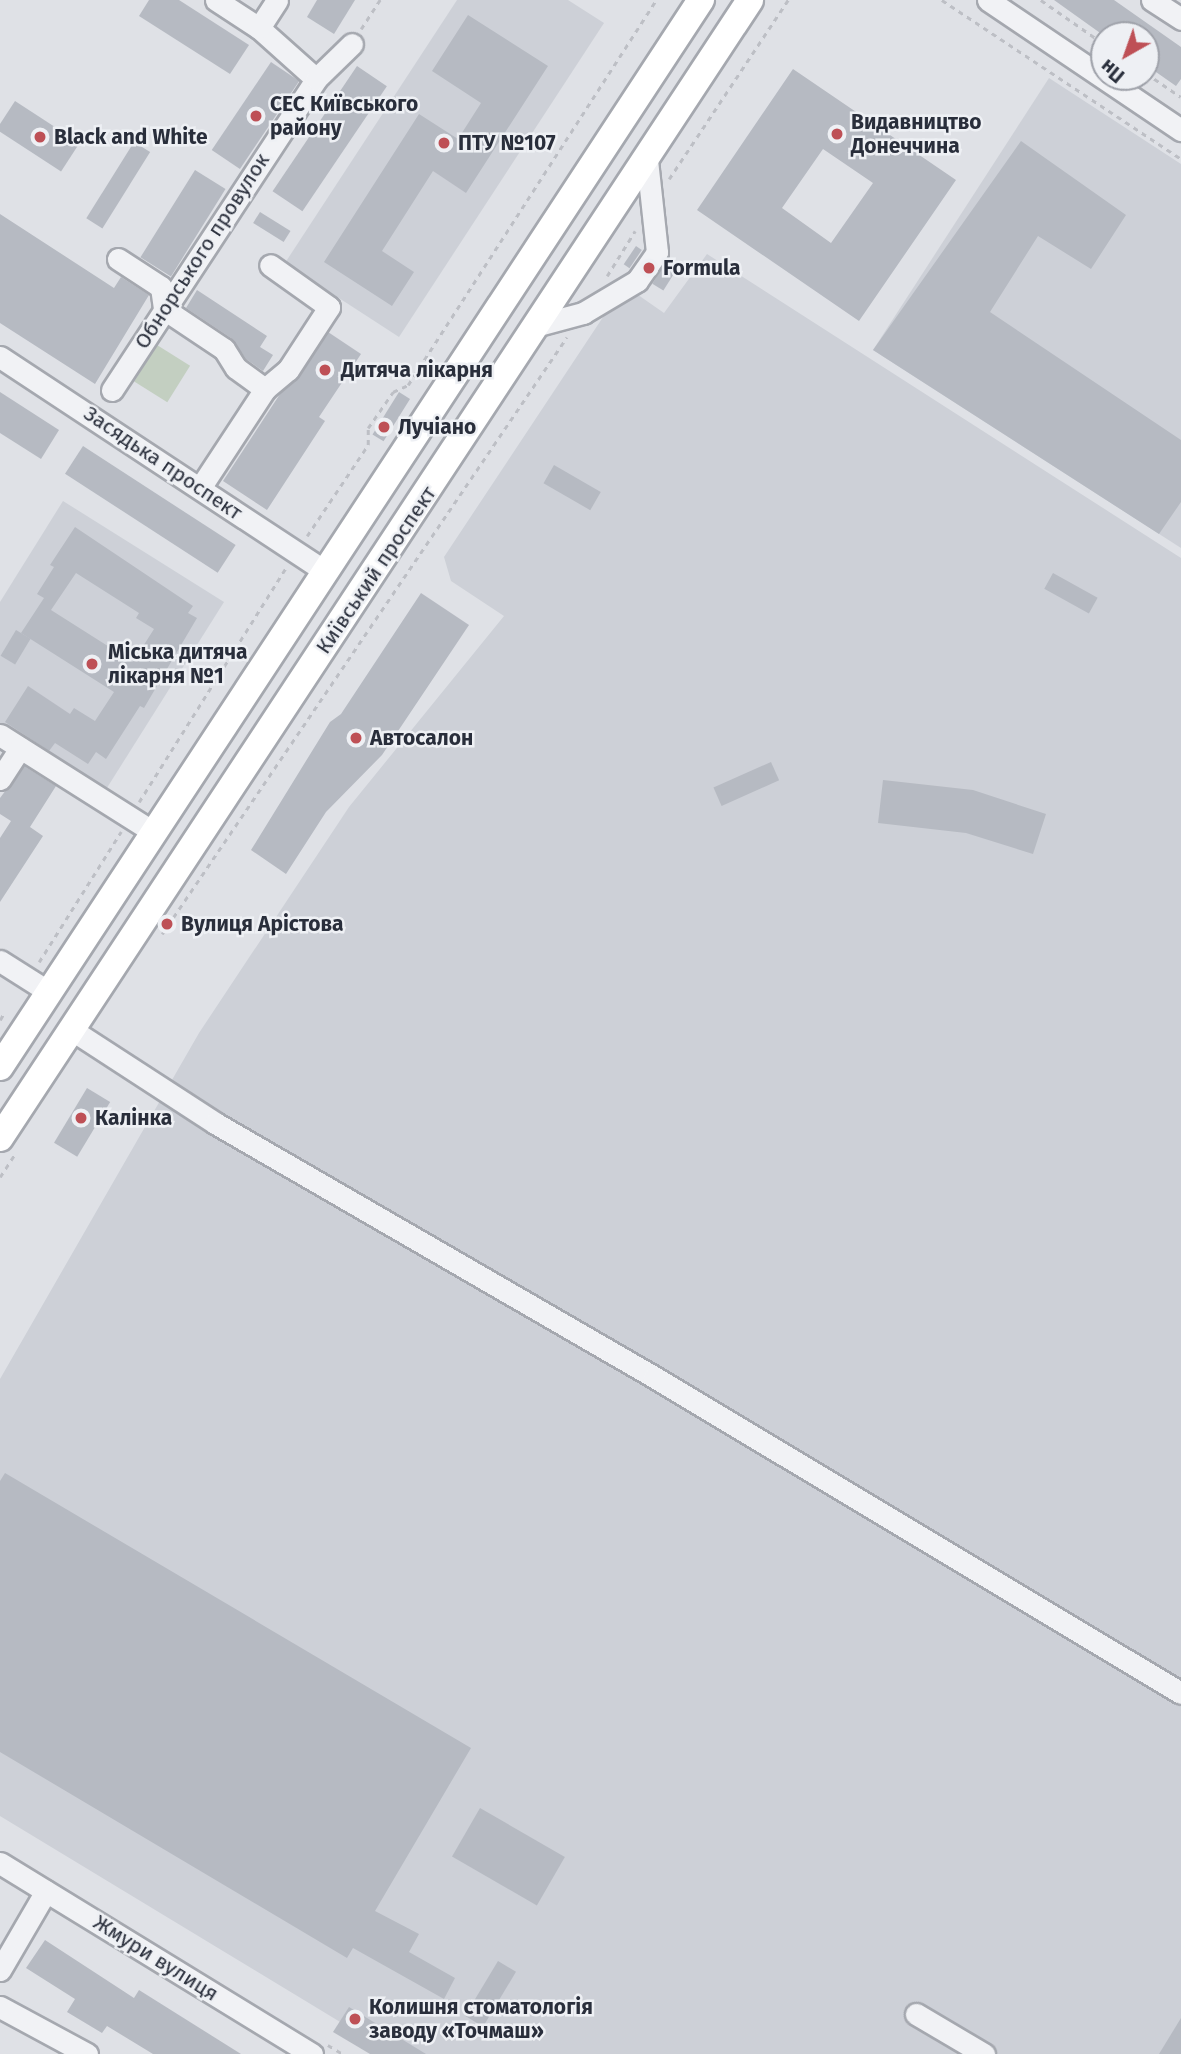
<!DOCTYPE html>
<meta charset="utf-8">
<style>
body{margin:0}
#map{position:relative;width:1181px;height:2054px;overflow:hidden;background:#dfe1e6;font-family:"Fira Sans",sans-serif}
div>[style]{position:absolute}
[style*='--x']{left:calc(var(--x)*1px);top:calc(var(--y)*1px);width:calc(var(--w)*1px);rotate:calc(var(--a)*1deg)}
.built>*{inset:0;background:#cdd0d7}
.green>*{inset:0;background:#c3cfc1;transform-origin:0 0}
.building>*{inset:0;background:#b6bac2;transform-origin:0 0}
.path>*{height:2.5px;margin-top:-1.25px;transform-origin:0;background:repeating-linear-gradient(90deg,#bdbfc5 0 5px,transparent 0 10px)}
.roads{filter:drop-shadow(2px 0 #a5a8af) drop-shadow(-2px 0 #a5a8af) drop-shadow(0 2px #a5a8af) drop-shadow(0 -2px #a5a8af)}
.minor>*{height:21px;margin:-10.5px;padding:0 10.5px;transform-origin:10.5px;border-radius:10.5px;background:#f1f2f5}
.major>*{height:26px;margin:-13px;padding:0 13px;transform-origin:13px;border-radius:13px;background:#fff}
.dots>*{width:19px;height:19px;translate:-50% -50%;box-sizing:border-box;border:4px solid #eef0f4;border-radius:50%}
span{translate:-50% -50%;white-space:nowrap;text-align:center;line-height:1.15;-webkit-text-stroke:5px #eef0f4;paint-order:stroke}
.poi-label{font-size:21px;color:#292e3b;font-weight:700}
.left{translate:0 -50%;text-align:left}
.street-label{font-size:21px;color:#292e3b}
.north{position:absolute;left:1090px;top:21px;width:70px;height:70px;box-sizing:border-box;background:#eef0f4;border:2px solid #9fa2aa;border-radius:50%;rotate:220deg;font-size:19px;font-weight:700;line-height:28px;text-align:center;color:#292e3b}
.north::after{content:'';display:block;margin:auto;width:24px;height:32px;background:#be5056;clip-path:polygon(50% 0,100% 100%,50% 72%,0 100%)}
</style>
<div id="map">
<div class="built">
<div style="clip-path:polygon(457px 0,568px 0,604px 23px,399px 337px,285px 263px)"></div>
<div style="clip-path:polygon(1049px 78px,1181px 164px,1181px 548px,873px 350px)"></div>
<div style="clip-path:polygon(707px 254px,1181px 558px,1181px 2054px,393px 2054px,0 1816px,0 1379px,199px 1033px,349px 807px,504px 616px,451px 581px,444px 557px,611px 305px,631px 290px,664px 313px)"></div>
<div style="clip-path:polygon(63px 501px,224px 602px,105px 791px,0 726px,0 602px)"></div>
</div>
<div class="green">
<div style="left:157px;top:345px;width:39px;height:43px;rotate:32deg"></div>
</div>
<div class="building">
<div style="clip-path:polygon(149px 0,179px 0,249px 45px,230px 74px,139px 16px)"></div>
<div style="clip-path:polygon(317px 0,355px 0,334px 34px,307px 17px)"></div>
<div style="clip-path:polygon(1054px 0,1114px 0,1181px 47px,1181px 79px,1176px 86px,1146px 65px,1146px 35px,1103px 35px)"></div>
<div style="clip-path:polygon(468px 15px,548px 66px,466px 193px,433px 171px,382px 251px,414px 272px,392px 306px,324px 262px,419px 114px,458px 139px,481px 103px,432px 71px)"></div>
<div style="left:271px;top:62px;width:34px;height:106px;rotate:34deg"></div>
<div style="left:357px;top:66px;width:36px;height:151px;rotate:34deg"></div>
<div style="clip-path:polygon(evenodd,793px 69px,956px 180px,859px 321px,697px 210px,793px 69px,823px 149px,873px 183px,831px 243px,782px 208px,823px 149px)"></div>
<div style="left:15px;top:101px;width:77px;height:34px;rotate:33deg"></div>
<div style="clip-path:polygon(1021px 141px,1126px 215px,1091px 269px,1038px 236px,990px 312px,1181px 440px,1181px 502px,1159px 534px,873px 350px)"></div>
<div style="left:134px;top:142px;width:19px;height:90px;rotate:32deg"></div>
<div style="left:195px;top:170px;width:36px;height:103px;rotate:32deg"></div>
<div style="left:260px;top:212px;width:36px;height:13px;rotate:32deg"></div>
<div style="clip-path:polygon(0 214px,114px 288px,121px 277px,149px 295px,95px 384px,0 323px)"></div>
<div style="left:636px;top:246px;width:7px;height:22px;rotate:34deg"></div>
<div style="left:664px;top:265px;width:13px;height:22px;rotate:32deg"></div>
<div style="clip-path:polygon(197px 290px,267px 336px,260px 347px,273px 355px,263px 371px,246px 359px,231px 338px,186px 308px)"></div>
<div style="clip-path:polygon(328px 332px,361px 354px,319px 417px,325px 421px,267px 510px,223px 481px,280px 394px,299px 377px)"></div>
<div style="clip-path:polygon(0 392px,59px 430px,41px 459px,0 433px)"></div>
<div style="left:399px;top:392px;width:13px;height:50px;rotate:32deg"></div>
<div style="left:83px;top:446px;width:182px;height:33px;rotate:33deg"></div>
<div style="left:554px;top:465px;width:54px;height:21px;rotate:30deg"></div>
<div style="clip-path:polygon(evenodd,75px 527px,193px 606px,188px 613px,197px 618px,144px 708px,140px 706px,106px 759px,96px 752px,88px 764px,55px 743px,49px 751px,5px 722px,28px 686px,70px 714px,74px 708px,95px 721px,114px 692px,21px 633px,44px 598px,37px 594px,54px 567px,50px 565px,75px 527px,76px 573px,139px 613px,136px 618px,154px 629px,133px 662px,51px 610px,76px 573px)"></div>
<div style="left:1053px;top:573px;width:51px;height:18px;rotate:29deg"></div>
<div style="clip-path:polygon(421px 593px,469px 625px,382px 755px,326px 812px,286px 874px,251px 850px,330px 722px,341px 714px)"></div>
<div style="left:16px;top:630px;width:17px;height:30px;rotate:31deg"></div>
<div style="left:771px;top:762px;width:20px;height:63px;rotate:66deg"></div>
<div style="clip-path:polygon(24px 766px,56px 786px,30px 827px,43px 836px,0 902px,0 838px,11px 821px,0 814px,0 798px)"></div>
<div style="clip-path:polygon(883px 780px,973px 790px,1046px 814px,1033px 854px,966px 833px,878px 823px)"></div>
<div style="left:87px;top:1088px;width:27px;height:64px;rotate:31deg"></div>
<div style="clip-path:polygon(5px 1473px,471px 1748px,375px 1911px,419px 1934px,409px 1952px,455px 1978px,444px 1999px,353px 1948px,347px 1958px,0 1752px,0 1481px)"></div>
<div style="left:480px;top:1808px;width:98px;height:56px;rotate:30deg"></div>
<div style="clip-path:polygon(45px 1940px,134px 1998px,139px 1990px,241px 2054px,153px 2054px,107px 2026px,102px 2033px,67px 2012px,75px 1999px,26px 1968px)"></div>
<div style="left:498px;top:1961px;width:21px;height:64px;rotate:31deg"></div>
<div style="clip-path:polygon(349px 2007px,426px 2054px,370px 2054px,333px 2032px)"></div>
<div style="clip-path:polygon(1181px 2018px,1181px 2054px,1159px 2054px)"></div>
</div>
<div class="path">
<div style="--x:942;--y:0;--w:287;--a:33.6"></div>
<div style="--x:1041;--y:0;--w:77;--a:34.9"></div>
<div style="--x:361;--y:29;--w:35;--a:-57"></div>
<div style="--x:1146;--y:73;--w:42;--a:34.4"></div>
<div style="--x:669;--y:179;--w:215;--a:-56.4"></div>
<div style="--x:607;--y:276;--w:53;--a:-58.1"></div>
<div style="--x:307;--y:536;--w:110;--a:-56.2"></div>
<div style="--x:368;--y:445;--w:17;--a:-90"></div>
<div style="--x:368;--y:428;--w:44;--a:-55.2"></div>
<div style="--x:393;--y:392;--w:17;--a:-25"></div>
<div style="--x:408;--y:385;--w:458;--a:-57.2"></div>
<div style="--x:139;--y:802;--w:276;--a:-57.9"></div>
<div style="--x:162;--y:934;--w:721;--a:-55.85"></div>
<div style="--x:39;--y:962;--w:154;--a:-57.8"></div>
<div style="--x:0;--y:1020;--w:8;--a:-60"></div>
<div style="--x:0;--y:1177;--w:27;--a:-57"></div>
<div style="--x:328;--y:2045;--w:17;--a:31"></div>
</div>
<div class="roads">
<div class="minor">
<div style="--x:216;--y:0;--w:51;--a:33.1"></div>
<div style="--x:259;--y:28;--w:76;--a:41.8"></div>
<div style="--x:988;--y:0;--w:233;--a:34"></div>
<div style="--x:1152;--y:0;--w:35;--a:33"></div>
<div style="--x:259;--y:28;--w:33;--a:-57"></div>
<div style="--x:118;--y:259;--w:51;--a:33.1"></div>
<div style="--x:161;--y:287;--w:22;--a:82"></div>
<div style="--x:164;--y:309;--w:72;--a:33.7"></div>
<div style="--x:224;--y:349;--w:22;--a:58"></div>
<div style="--x:236;--y:368;--w:36;--a:36"></div>
<div style="--x:265;--y:389;--w:118;--a:123.3"></div>
<div style="--x:538;--y:325;--w:47;--a:-14.9"></div>
<div style="--x:583;--y:313;--w:63;--a:-30.7"></div>
<div style="--x:637;--y:281;--w:35;--a:-55"></div>
<div style="--x:657;--y:252;--w:93;--a:-96.2"></div>
<div style="--x:0;--y:357;--w:389;--a:33.4"></div>
<div style="--x:265;--y:389;--w:30;--a:-40"></div>
<div style="--x:288;--y:370;--w:75;--a:-56.9"></div>
<div style="--x:329;--y:307;--w:72;--a:-144.6"></div>
<div style="--x:112;--y:390;--w:372;--a:-56.7"></div>
<div style="--x:316;--y:79;--w:50;--a:-44.2"></div>
<div style="--x:0;--y:735;--w:183;--a:32.3"></div>
<div style="--x:0;--y:779;--w:37;--a:-57"></div>
<div style="--x:0;--y:961;--w:58;--a:32.3"></div>
<div style="--x:72;--y:1030;--w:171;--a:33"></div>
<div style="--x:215;--y:1123;--w:507;--a:30.05"></div>
<div style="--x:654;--y:1377;--w:614;--a:30.95"></div>
<div style="--x:0;--y:1863;--w:366;--a:31.5"></div>
<div style="--x:0;--y:1970;--w:91;--a:-59.8"></div>
<div style="--x:0;--y:2007;--w:99;--a:28.4"></div>
<div style="--x:916;--y:2014;--w:79;--a:30.5"></div>
</div>
<div class="major">
<div style="--x:0;--y:1067;--w:1277;--a:-56.7"></div>
<div style="--x:0;--y:1138;--w:1363;--a:-56.61"></div>
</div>
</div>
<div class="dots">
<div style="left:256px;top:116px;background:#be5056"></div>
<div style="left:837px;top:134px;background:#be5056"></div>
<div style="left:40px;top:137px;background:#be5056"></div>
<div style="left:444px;top:143px;background:#be5056"></div>
<div style="left:649px;top:268px;background:#be5056"></div>
<div style="left:325px;top:370px;background:#be5056"></div>
<div style="left:384px;top:427px;background:#be5056"></div>
<div style="left:92px;top:664px;background:#be5056"></div>
<div style="left:356px;top:738px;background:#be5056"></div>
<div style="left:167px;top:924px;background:#be5056"></div>
<div style="left:81px;top:1118px;background:#be5056"></div>
<div style="left:355px;top:2019px;background:#be5056"></div>
</div>
<div class="poi-label">
<span class="left" style="left:270px;top:116px">СЕС Київського<br>району</span>
<span class="left" style="left:851px;top:134px">Видавництво<br>Донеччина</span>
<span class="left" style="left:54px;top:137px">Black and White</span>
<span class="left" style="left:458px;top:143px">ПТУ №107</span>
<span class="left" style="left:663px;top:268px">Formula</span>
<span class="left" style="left:341px;top:370px">Дитяча лікарня</span>
<span class="left" style="left:398px;top:427px">Лучіано</span>
<span class="left" style="left:108px;top:664px">Міська дитяча<br>лікарня №1</span>
<span class="left" style="left:370px;top:738px">Автосалон</span>
<span class="left" style="left:181px;top:924px">Вулиця Арістова</span>
<span class="left" style="left:95px;top:1118px">Калінка</span>
<span class="left" style="left:369px;top:2019px">Колишня стоматологія<br>заводу «Точмаш»</span>
</div>
<div class="street-label">
<span style="left:202px;top:251px;rotate:-57deg">Обнорського провулок</span>
<span style="left:163px;top:463px;rotate:34deg">Засядька проспект</span>
<span style="left:376px;top:570px;rotate:-56deg">Київський проспект</span>
<span style="left:156px;top:1958px;rotate:32deg">Жмури вулиця</span>
</div>
<div class="north">Пн</div>
</div>
